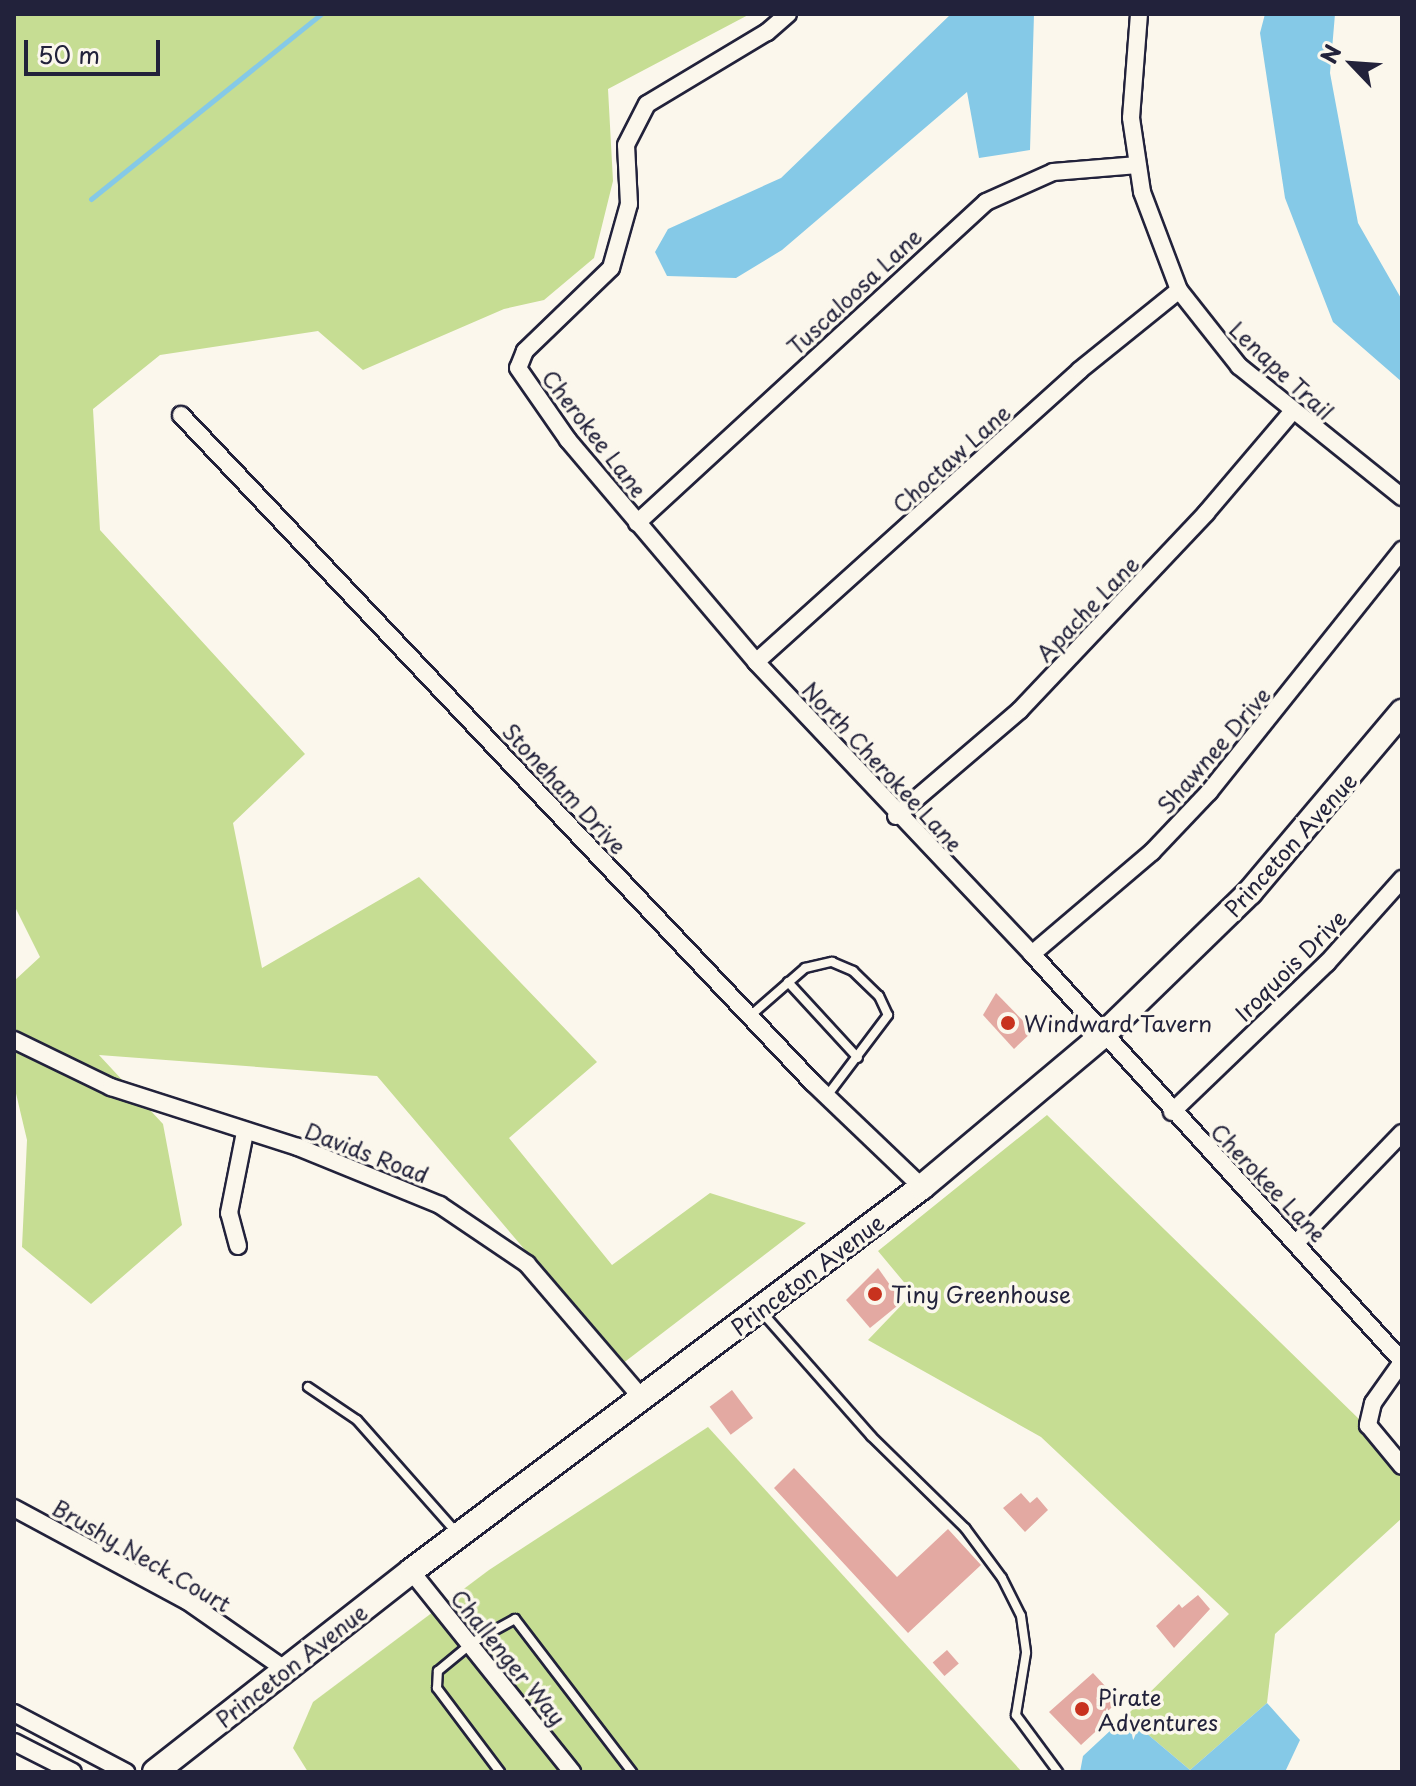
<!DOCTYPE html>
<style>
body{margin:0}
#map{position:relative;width:1416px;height:1786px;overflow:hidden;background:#fbf7ec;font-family:"Playpen Sans",sans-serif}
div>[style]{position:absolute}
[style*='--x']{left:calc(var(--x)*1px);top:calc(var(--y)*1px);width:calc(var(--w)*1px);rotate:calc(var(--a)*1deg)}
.green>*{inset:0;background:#c6dd93}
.water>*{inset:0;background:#85c9e7}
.stream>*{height:5px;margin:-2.5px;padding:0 2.5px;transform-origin:2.5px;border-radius:2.5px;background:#85c9e7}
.building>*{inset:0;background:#e3a9a2;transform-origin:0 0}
.roads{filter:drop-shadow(2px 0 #22223b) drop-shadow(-2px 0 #22223b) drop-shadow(0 2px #22223b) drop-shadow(0 -2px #22223b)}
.lane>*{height:8px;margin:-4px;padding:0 4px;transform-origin:4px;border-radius:4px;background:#fbf7ec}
.street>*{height:16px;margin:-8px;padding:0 8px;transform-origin:8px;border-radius:8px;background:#fbf7ec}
.secondary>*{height:24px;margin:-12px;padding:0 12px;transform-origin:12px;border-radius:12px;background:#fbf7ec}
.dots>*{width:22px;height:22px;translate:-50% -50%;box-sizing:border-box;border:4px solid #fbf7ec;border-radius:50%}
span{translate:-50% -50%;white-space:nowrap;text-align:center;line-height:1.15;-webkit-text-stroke:7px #fbf7ec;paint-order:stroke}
.street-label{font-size:22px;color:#22223b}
.poi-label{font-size:22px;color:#22223b}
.left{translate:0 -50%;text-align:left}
.frame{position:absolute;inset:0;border:16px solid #22223b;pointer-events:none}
.north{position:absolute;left:1312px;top:24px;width:80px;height:80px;-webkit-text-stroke:6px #fbf7ec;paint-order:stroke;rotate:295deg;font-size:22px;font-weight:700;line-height:32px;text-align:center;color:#22223b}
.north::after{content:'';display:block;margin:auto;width:28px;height:36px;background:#22223b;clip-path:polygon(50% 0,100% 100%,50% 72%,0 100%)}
.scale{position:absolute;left:24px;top:40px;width:136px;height:36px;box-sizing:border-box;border:4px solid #22223b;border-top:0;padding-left:10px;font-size:24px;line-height:28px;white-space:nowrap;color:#22223b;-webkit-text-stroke:6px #fbf7ec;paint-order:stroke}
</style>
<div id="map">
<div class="green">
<div style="clip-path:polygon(14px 14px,750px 14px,608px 89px,613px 181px,594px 258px,544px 300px,504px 309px,363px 370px,318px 331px,160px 355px,93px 409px,100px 530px,305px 754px,233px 823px,262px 968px,419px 877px,597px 1062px,509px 1138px,612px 1265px,710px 1193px,806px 1223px,622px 1364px,377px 1076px,99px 1055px,163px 1124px,182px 1225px,91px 1304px,22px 1247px,27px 1140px,14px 1085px,14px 981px,40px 957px,14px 905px)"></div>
<div style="clip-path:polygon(1047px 1115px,1402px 1461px,1402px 1518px,1275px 1634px,1267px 1703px,1190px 1770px,1126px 1716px,1229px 1614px,1041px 1437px,868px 1340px,913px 1293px,878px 1251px)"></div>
<div style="clip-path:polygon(708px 1427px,1022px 1772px,308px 1772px,293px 1748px,313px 1702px,489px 1570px)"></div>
</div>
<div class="water">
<div style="clip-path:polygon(951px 14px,1034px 14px,1030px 150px,979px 158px,967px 92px,782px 250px,736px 278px,667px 276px,655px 252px,668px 229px,781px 178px)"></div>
<div style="clip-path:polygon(1265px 14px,1335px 14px,1330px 73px,1358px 223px,1402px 300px,1402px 382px,1333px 322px,1285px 198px,1260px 33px)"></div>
<div style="clip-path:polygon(1267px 1703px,1300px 1740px,1285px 1772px,1080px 1772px,1083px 1756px,1126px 1716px,1190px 1770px)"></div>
</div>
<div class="stream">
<div style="--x:91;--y:199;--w:295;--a:-38.8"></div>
</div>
<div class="building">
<div style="clip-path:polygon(996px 993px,1033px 1031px,1014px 1049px,983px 1015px)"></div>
<div style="clip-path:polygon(878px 1268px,902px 1302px,870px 1328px,846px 1300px)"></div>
<div style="left:732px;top:1390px;width:35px;height:28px;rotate:53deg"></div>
<div style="clip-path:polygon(794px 1468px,897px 1577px,948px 1529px,981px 1565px,908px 1633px,774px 1488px)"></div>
<div style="clip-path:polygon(1021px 1493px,1030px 1503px,1037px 1497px,1048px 1510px,1025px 1532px,1003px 1508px)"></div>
<div style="clip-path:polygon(1198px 1595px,1210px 1609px,1174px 1648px,1156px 1626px,1179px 1604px,1182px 1608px)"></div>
<div style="left:947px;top:1650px;width:18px;height:19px;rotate:49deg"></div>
<div style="clip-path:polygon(1093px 1673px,1119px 1701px,1101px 1717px,1106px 1722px,1081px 1745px,1049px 1712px)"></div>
</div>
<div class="roads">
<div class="lane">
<div style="--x:788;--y:982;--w:103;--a:47.4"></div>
<div style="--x:750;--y:1016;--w:73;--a:-41.1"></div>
<div style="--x:805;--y:968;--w:28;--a:-13"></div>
<div style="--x:832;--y:962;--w:23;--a:23"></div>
<div style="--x:853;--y:971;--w:36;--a:44"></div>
<div style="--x:879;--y:996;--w:21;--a:65"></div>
<div style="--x:888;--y:1015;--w:101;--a:127"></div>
<div style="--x:760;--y:1310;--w:168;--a:48.6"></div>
<div style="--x:871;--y:1436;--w:132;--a:44.4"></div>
<div style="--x:965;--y:1528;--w:62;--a:53.5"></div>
<div style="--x:1002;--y:1578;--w:42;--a:63.4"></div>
<div style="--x:1021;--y:1616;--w:37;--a:82"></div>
<div style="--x:1026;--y:1653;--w:63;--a:99.2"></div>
<div style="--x:1016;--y:1715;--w:71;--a:53.6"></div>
<div style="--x:308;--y:1387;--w:59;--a:34"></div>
<div style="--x:357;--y:1420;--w:149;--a:48.5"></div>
<div style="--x:500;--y:1772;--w:105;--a:-126.9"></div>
<div style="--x:437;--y:1688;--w:17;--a:-87"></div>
<div style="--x:438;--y:1671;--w:45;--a:-39.6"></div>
<div style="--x:473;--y:1642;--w:48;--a:-28.7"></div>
<div style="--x:515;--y:1619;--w:193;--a:52.6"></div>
</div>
<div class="street">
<div style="--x:788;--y:14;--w:28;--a:139"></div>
<div style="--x:767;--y:32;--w:140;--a:149"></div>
<div style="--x:647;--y:104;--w:46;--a:117.1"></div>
<div style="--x:626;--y:145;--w:59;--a:87.1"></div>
<div style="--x:629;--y:204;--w:66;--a:105.7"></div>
<div style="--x:611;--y:268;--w:120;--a:136"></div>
<div style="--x:525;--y:351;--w:18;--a:112"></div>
<div style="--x:518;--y:368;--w:88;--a:55.2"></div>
<div style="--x:568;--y:440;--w:291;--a:49.7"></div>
<div style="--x:756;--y:662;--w:402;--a:46.6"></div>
<div style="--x:1032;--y:954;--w:550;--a:47.73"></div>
<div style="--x:1139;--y:14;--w:104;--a:94.4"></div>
<div style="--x:1131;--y:118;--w:75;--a:81.5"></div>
<div style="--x:1142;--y:192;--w:105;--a:69.3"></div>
<div style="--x:1179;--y:290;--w:97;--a:51.7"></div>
<div style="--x:1239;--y:366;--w:209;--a:38.8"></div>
<div style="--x:181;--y:415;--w:920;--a:46.59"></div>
<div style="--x:813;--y:1083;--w:151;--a:43.7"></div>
<div style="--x:637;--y:523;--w:474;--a:-42.6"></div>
<div style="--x:986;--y:202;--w:73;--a:-24.1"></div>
<div style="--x:1053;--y:172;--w:85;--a:-4.7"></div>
<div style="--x:756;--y:662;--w:436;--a:-42"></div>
<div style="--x:1080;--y:370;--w:127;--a:-38.9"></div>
<div style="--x:896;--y:816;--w:163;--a:-40.5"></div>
<div style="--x:1020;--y:710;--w:271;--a:-46.6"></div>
<div style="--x:1206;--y:513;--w:133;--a:-49.6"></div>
<div style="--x:1032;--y:954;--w:157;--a:-40.4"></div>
<div style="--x:1152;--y:852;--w:83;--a:-46.5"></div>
<div style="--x:1209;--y:792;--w:310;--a:-51.4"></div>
<div style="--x:14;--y:1040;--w:108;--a:25.9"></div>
<div style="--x:111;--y:1087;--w:196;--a:17.8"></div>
<div style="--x:298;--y:1147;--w:153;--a:22.2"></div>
<div style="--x:440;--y:1205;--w:105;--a:34.1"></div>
<div style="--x:527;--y:1264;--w:177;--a:49.4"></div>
<div style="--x:1172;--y:1112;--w:215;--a:-43.9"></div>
<div style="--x:1327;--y:963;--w:113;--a:-48.2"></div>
<div style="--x:1297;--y:1242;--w:151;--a:-46.1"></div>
<div style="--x:238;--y:1246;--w:34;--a:-105"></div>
<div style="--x:229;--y:1213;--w:83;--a:-78.8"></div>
<div style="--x:1402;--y:1362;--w:50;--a:125.3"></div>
<div style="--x:1373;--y:1403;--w:23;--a:103"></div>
<div style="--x:1368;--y:1425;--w:53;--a:50.3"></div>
<div style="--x:14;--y:1508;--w:196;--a:28.3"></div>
<div style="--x:187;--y:1601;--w:121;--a:34.9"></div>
<div style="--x:411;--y:1571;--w:258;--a:51.3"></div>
<div style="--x:14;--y:1713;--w:127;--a:27.8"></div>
<div style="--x:14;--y:1742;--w:66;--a:27"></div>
</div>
<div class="secondary">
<div style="--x:155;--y:1772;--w:325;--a:-38.1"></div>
<div style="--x:411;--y:1571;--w:639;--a:-36.92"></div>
<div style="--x:922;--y:1187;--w:235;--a:-40"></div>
<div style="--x:1102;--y:1036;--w:206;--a:-44.2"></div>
<div style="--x:1250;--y:892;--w:236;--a:-49.8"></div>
</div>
</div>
<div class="dots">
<div style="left:1008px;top:1023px;background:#c8321e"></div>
<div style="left:875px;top:1294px;background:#c8321e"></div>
<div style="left:1082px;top:1709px;background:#c8321e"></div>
</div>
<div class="street-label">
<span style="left:854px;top:291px;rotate:-43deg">Tuscaloosa Lane</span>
<span style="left:1282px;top:370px;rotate:43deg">Lenape Trail</span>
<span style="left:595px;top:433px;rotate:52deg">Cherokee Lane</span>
<span style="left:951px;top:458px;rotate:-42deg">Choctaw Lane</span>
<span style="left:1087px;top:608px;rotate:-46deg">Apache Lane</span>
<span style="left:1213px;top:750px;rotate:-49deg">Shawnee Drive</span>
<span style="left:883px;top:766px;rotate:47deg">North Cherokee Lane</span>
<span style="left:565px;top:788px;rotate:47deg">Stoneham Drive</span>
<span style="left:1290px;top:844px;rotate:-48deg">Princeton Avenue</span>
<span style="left:1290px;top:965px;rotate:-45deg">Iroquois Drive</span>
<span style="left:367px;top:1152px;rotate:21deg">Davids Road</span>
<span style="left:1269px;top:1182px;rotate:46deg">Cherokee Lane</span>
<span style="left:807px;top:1274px;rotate:-37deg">Princeton Avenue</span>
<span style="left:142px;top:1555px;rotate:30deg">Brushy Neck Court</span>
<span style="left:509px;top:1657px;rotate:51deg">Challenger Way</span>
<span style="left:291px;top:1665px;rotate:-38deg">Princeton Avenue</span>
</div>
<div class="poi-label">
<span class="left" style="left:1024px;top:1023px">Windward Tavern</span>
<span class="left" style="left:891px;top:1294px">Tiny Greenhouse</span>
<span class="left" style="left:1098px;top:1709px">Pirate<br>Adventures</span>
</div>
<div class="frame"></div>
<div class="north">N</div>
<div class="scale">50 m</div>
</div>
